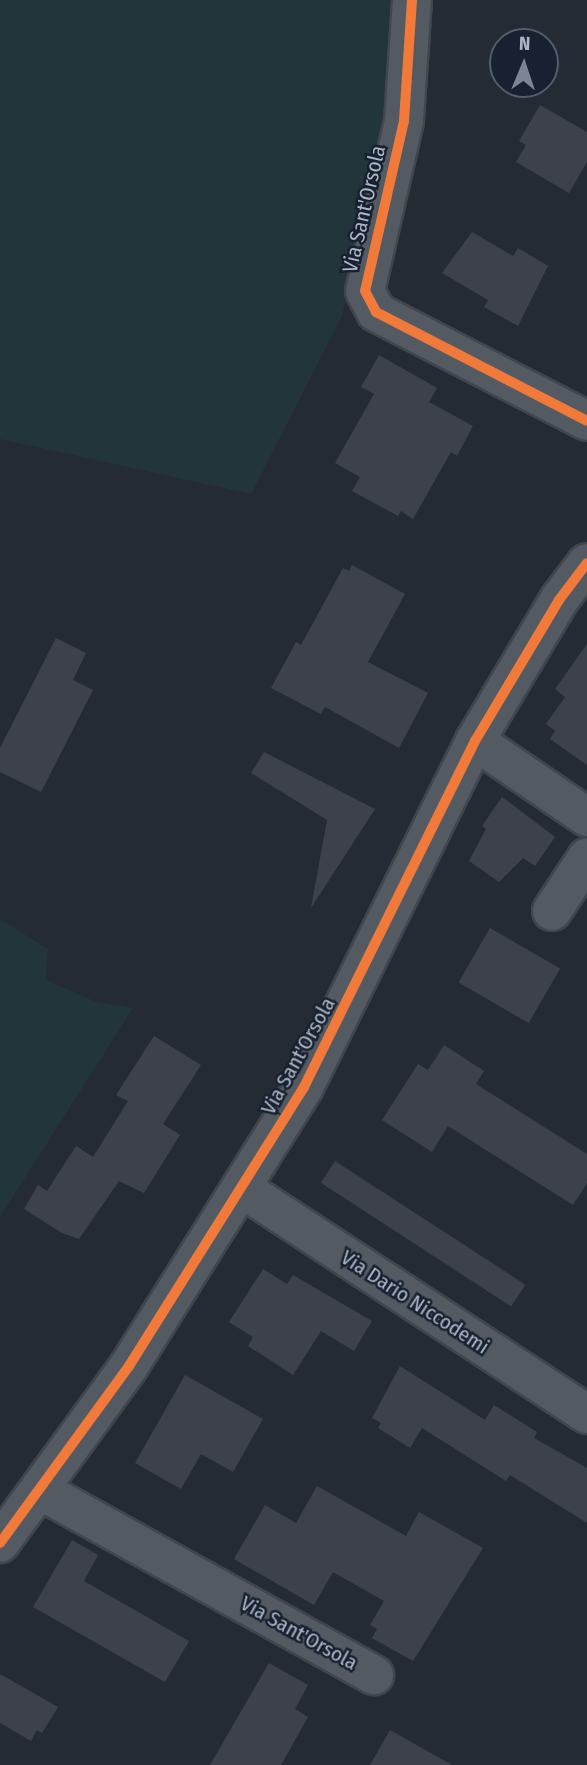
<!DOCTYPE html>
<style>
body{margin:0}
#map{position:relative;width:587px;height:1765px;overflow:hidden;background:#252b34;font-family:"Fira Sans Condensed",sans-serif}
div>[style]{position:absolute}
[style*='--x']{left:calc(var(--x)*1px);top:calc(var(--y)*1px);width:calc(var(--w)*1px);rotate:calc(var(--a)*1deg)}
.green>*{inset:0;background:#22353a}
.building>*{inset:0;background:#3d424a;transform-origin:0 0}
.roads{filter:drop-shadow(2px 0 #41454c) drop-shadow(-2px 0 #41454c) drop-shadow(0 2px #41454c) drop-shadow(0 -2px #41454c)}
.minor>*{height:38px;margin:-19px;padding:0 19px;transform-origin:19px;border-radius:19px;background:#545a62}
.cycleway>*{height:10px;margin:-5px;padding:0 5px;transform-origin:5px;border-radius:5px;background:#f17a3a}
span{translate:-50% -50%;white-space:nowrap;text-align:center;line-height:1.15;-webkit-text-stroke:5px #18212f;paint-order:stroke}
.street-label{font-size:21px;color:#adb6c7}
.north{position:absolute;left:489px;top:28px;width:70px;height:70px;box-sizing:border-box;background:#18212f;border:2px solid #545d6c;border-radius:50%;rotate:2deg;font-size:19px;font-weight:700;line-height:28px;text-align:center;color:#adb6c7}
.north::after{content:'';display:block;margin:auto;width:24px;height:32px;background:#7d8594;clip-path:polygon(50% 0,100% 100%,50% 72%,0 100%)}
</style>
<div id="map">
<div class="green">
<div style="clip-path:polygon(0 0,402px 0,388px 122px,342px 316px,251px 494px,0 439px)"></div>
<div style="clip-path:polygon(0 919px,48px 949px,46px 980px,94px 1001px,133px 1008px,0 1217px)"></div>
</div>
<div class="building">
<div style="clip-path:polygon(540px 105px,587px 132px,587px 162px,569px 193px,516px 162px,526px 145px,519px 141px)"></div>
<div style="clip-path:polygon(472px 232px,513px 256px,518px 248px,548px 266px,518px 326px,484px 307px,488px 300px,442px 273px)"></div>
<div style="clip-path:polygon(379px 355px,437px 388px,429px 402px,473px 426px,457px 456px,451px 452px,413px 519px,401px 511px,398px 516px,352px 491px,360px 477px,335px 463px,374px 394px,361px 387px)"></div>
<div style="clip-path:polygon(352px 565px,405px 594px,368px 662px,428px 693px,399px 748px,325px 707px,321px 714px,271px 688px,296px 642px,301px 645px,343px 568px,349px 571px)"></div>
<div style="clip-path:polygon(56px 638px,86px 653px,73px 680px,93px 690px,41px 792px,0 772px,0 748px)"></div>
<div style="clip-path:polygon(587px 644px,587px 765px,550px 739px,555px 731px,546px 724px,565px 697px,555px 689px)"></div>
<div style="clip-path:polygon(264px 752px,375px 809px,311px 908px,327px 820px,251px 773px)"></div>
<div style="clip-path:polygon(502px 797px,555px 837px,535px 866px,523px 858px,499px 882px,469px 861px,486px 829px,482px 826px)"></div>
<div style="left:490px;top:928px;width:81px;height:63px;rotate:30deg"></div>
<div style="clip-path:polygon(154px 1036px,201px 1065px,163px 1124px,180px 1135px,144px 1193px,119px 1181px,79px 1239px,62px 1233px,24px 1209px,38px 1185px,47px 1191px,76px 1146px,93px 1157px,128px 1101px,116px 1095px)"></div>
<div style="clip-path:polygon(444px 1045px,484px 1071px,476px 1084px,587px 1154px,587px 1183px,573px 1205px,448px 1126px,432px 1152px,382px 1120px,418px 1064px,428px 1070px)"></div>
<div style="left:335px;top:1161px;width:227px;height:26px;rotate:33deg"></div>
<div style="clip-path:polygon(263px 1269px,287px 1284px,293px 1275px,372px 1321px,354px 1351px,321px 1331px,293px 1375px,248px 1346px,253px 1337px,229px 1322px)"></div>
<div style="clip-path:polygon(400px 1366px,485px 1420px,494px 1405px,537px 1432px,534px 1438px,587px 1468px,587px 1523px,510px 1475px,506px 1481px,422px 1428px,410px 1448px,378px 1428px,381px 1423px,372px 1418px)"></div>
<div style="clip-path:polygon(185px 1375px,263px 1419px,233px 1472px,201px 1454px,181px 1489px,135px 1463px)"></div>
<div style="clip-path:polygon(317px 1486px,406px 1536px,419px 1512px,483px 1548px,413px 1661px,372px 1638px,377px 1629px,370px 1625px,384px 1601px,333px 1572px,314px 1605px,234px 1559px,265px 1505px,296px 1523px)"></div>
<div style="clip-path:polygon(72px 1540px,98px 1555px,84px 1581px,189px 1641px,165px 1682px,33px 1607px)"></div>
<div style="clip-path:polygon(269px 1663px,308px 1685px,295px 1709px,308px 1717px,281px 1765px,210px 1765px)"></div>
<div style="clip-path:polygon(0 1674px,58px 1707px,42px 1733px,37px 1730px,31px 1741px,0 1723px)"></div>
<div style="clip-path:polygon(390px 1730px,452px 1765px,370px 1765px)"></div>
</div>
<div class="roads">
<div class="minor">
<div style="--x:412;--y:0;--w:121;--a:93.8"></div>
<div style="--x:404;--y:121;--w:174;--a:102.9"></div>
<div style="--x:365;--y:291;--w:24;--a:62"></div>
<div style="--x:376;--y:312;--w:237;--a:27.3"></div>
<div style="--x:475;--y:741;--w:135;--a:34.2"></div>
<div style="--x:552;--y:911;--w:64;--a:-56.6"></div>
<div style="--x:243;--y:1189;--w:411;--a:33.2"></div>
<div style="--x:40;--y:1490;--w:382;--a:29"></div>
<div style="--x:0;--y:1543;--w:219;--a:-53.9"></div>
<div style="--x:129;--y:1366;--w:329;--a:-57.9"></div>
<div style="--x:304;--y:1087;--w:386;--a:-63.7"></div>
<div style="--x:475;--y:741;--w:164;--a:-59.2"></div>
<div style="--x:559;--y:600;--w:46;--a:-52.9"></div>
</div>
</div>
<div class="cycleway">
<div style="--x:412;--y:0;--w:121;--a:93.8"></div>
<div style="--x:404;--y:121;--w:174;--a:102.9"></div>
<div style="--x:365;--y:291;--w:24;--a:62"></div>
<div style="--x:376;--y:312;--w:237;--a:27.3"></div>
<div style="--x:0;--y:1543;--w:219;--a:-53.9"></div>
<div style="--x:129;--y:1366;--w:329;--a:-57.9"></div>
<div style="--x:304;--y:1087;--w:386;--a:-63.7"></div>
<div style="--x:475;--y:741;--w:164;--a:-59.2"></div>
<div style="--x:559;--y:600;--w:46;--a:-52.9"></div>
</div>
<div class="street-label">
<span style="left:364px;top:209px;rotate:-77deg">Via Sant'Orsola</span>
<span style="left:298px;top:1056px;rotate:-61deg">Via Sant'Orsola</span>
<span style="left:415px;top:1302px;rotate:33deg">Via Dario Niccodemi</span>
<span style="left:299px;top:1633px;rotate:29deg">Via Sant'Orsola</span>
</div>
<div class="north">N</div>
</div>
